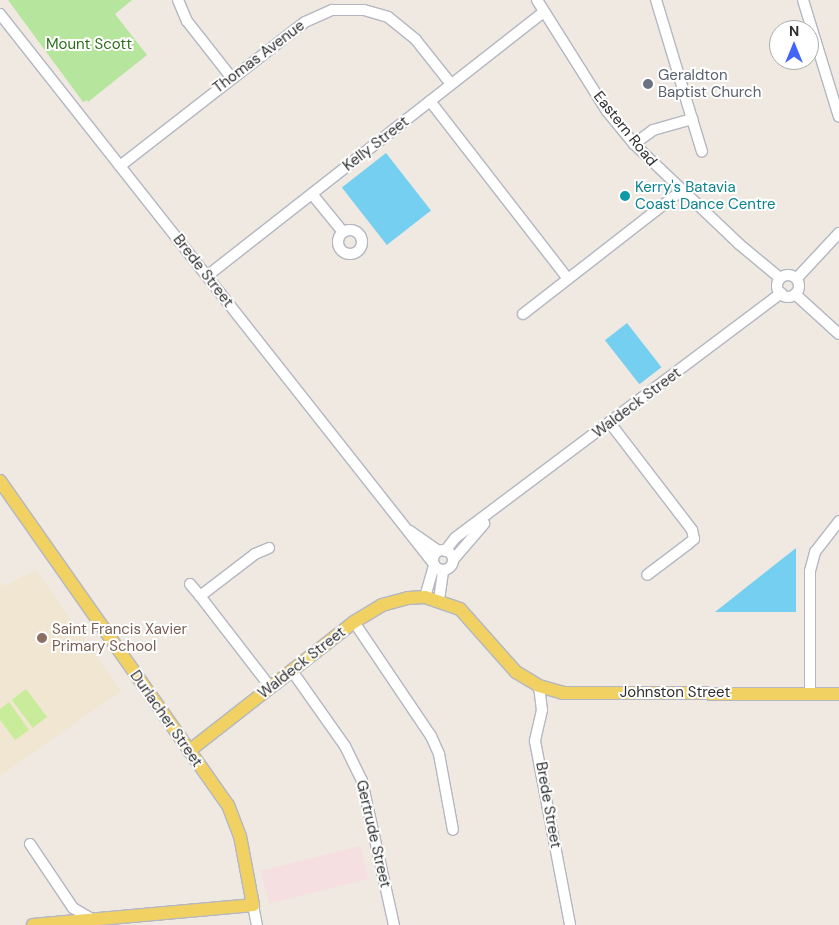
<!DOCTYPE html>
<style>
body{margin:0}
#map{position:relative;width:839px;height:925px;overflow:hidden;background:#efe9e1;font-family:"DM Sans",sans-serif}
div>[style]{position:absolute}
[style*='--x']{left:calc(var(--x)*1px);top:calc(var(--y)*1px);width:calc(var(--w)*1px);rotate:calc(var(--a)*1deg)}
.education>*{inset:0;background:#f0e6d1}
.medical>*{inset:0;background:#f5dfe0;transform-origin:0 0}
.green>*{inset:0;background:#b6e59e}
.pitch>*{inset:0;background:#c9ec9a;transform-origin:0 0}
.water>*{inset:0;background:#75cff0;transform-origin:0 0}
.roads{filter:drop-shadow(1px 0 #b4b7c1) drop-shadow(-1px 0 #b4b7c1) drop-shadow(0 1px #b4b7c1) drop-shadow(0 -1px #b4b7c1)}
.minor>*{height:10px;margin:-5px;padding:0 5px;transform-origin:5px;border-radius:5px;background:#fff}
.minor>.ring{margin:-5px;padding:0;box-sizing:content-box;background:none;border:10px solid #fff;border-radius:50%}
.major>*{height:12px;margin:-6px;padding:0 6px;transform-origin:6px;border-radius:6px;background:#f2d163}
.dots>*{width:14px;height:14px;translate:-50% -50%;box-sizing:border-box;border:2px solid #fff;border-radius:50%}
span{translate:-50% -50%;white-space:nowrap;text-align:center;line-height:1.15;-webkit-text-stroke:4px #fff;paint-order:stroke}
.park-label{font-size:15px;color:#2c6e1b}
.street-label{font-size:15px;color:#2e2e2e}
.worship-label{font-size:15px;color:#5b616d}
.left{translate:0 -50%;text-align:left}
.culture-label{font-size:15px;color:#0d838f}
.education-label{font-size:15px;color:#785e54}
.north{position:absolute;left:769px;top:20px;width:50px;height:50px;box-sizing:border-box;background:#fff;border:1px solid #ababab;border-radius:50%;rotate:0deg;font-size:14px;font-weight:700;line-height:20px;text-align:center;color:#2e2e2e}
.north::after{content:'';display:block;margin:auto;width:18px;height:22px;background:#4264fb;clip-path:polygon(50% 0,100% 100%,50% 72%,0 100%)}
</style>
<div id="map">
<div class="education">
<div style="clip-path:polygon(36px 570px,121px 691px,0 776px,0 581px,4px 586px)"></div>
</div>
<div class="medical">
<div style="left:360px;top:846px;width:34px;height:102px;rotate:76deg"></div>
</div>
<div class="green">
<div style="clip-path:polygon(8px 0,132px 0,115px 14px,147px 55px,88px 102px,87px 100px,83px 102px)"></div>
</div>
<div class="pitch">
<div style="left:26px;top:689px;width:35px;height:18px;rotate:53deg"></div>
<div style="clip-path:polygon(9px 702px,29px 730px,15px 740px,0 720px,0 709px)"></div>
</div>
<div class="water">
<div style="left:386px;top:153px;width:73px;height:56px;rotate:52deg"></div>
<div style="left:627px;top:323px;width:56px;height:28px;rotate:52deg"></div>
<div style="clip-path:polygon(796px 548px,796px 612px,715px 612px)"></div>
</div>
<div class="roads">
<div class="minor">
<div style="--x:178;--y:0;--w:23;--a:67"></div>
<div style="--x:187;--y:21;--w:71;--a:51.8"></div>
<div style="--x:537;--y:0;--w:131;--a:57.8"></div>
<div style="--x:607;--y:111;--w:43;--a:50.7"></div>
<div style="--x:634;--y:144;--w:145;--a:43.6"></div>
<div style="--x:739;--y:244;--w:53;--a:39.7"></div>
<div style="--x:803;--y:0;--w:122;--a:72.9"></div>
<div style="--x:0;--y:14;--w:701;--a:51.72"></div>
<div style="--x:430;--y:101;--w:225;--a:52.2"></div>
<div style="--x:692;--y:119;--w:34;--a:73"></div>
<div style="--x:634;--y:144;--w:24;--a:-36"></div>
<div style="--x:653;--y:130;--w:41;--a:-15.8"></div>
<div style="--x:692;--y:119;--w:124;--a:-106.8"></div>
<div style="--x:120;--y:166;--w:234;--a:-37.9"></div>
<div style="--x:305;--y:22;--w:30;--a:-24"></div>
<div style="--x:332;--y:10;--w:32;--a:0"></div>
<div style="--x:364;--y:10;--w:25;--a:16"></div>
<div style="--x:388;--y:17;--w:36;--a:39"></div>
<div style="--x:416;--y:40;--w:56;--a:51.5"></div>
<div style="--x:312;--y:194;--w:49;--a:50.8"></div>
<div class="ring" style="left:338px;top:230px;width:14px;height:14px"></div>
<div class="ring" style="left:777px;top:275px;width:12px;height:12px"></div>
<div style="--x:207;--y:276;--w:428;--a:-38.1"></div>
<div style="--x:797;--y:278;--w:62;--a:-47"></div>
<div style="--x:795;--y:294;--w:59;--a:42.3"></div>
<div style="--x:523;--y:314;--w:200;--a:-37.9"></div>
<div style="--x:610;--y:423;--w:135;--a:52.5"></div>
<div style="--x:692;--y:530;--w:9;--a:77"></div>
<div style="--x:694;--y:539;--w:8;--a:140"></div>
<div style="--x:688;--y:544;--w:51;--a:142.9"></div>
<div style="--x:410;--y:531;--w:35;--a:35"></div>
<div style="--x:269;--y:548;--w:15;--a:157"></div>
<div style="--x:255;--y:554;--w:69;--a:142.6"></div>
<div style="--x:200;--y:596;--w:116;--a:52.3"></div>
<div class="ring" style="left:433px;top:550px;width:10px;height:10px"></div>
<div style="--x:445;--y:551;--w:16;--a:-52"></div>
<div style="--x:455;--y:538;--w:408;--a:-36.9"></div>
<div style="--x:453;--y:560;--w:48;--a:-49.3"></div>
<div style="--x:190;--y:584;--w:16;--a:50"></div>
<div style="--x:425;--y:597;--w:33;--a:-74"></div>
<div style="--x:439;--y:600;--w:30;--a:-82"></div>
<div style="--x:354;--y:622;--w:138;--a:56"></div>
<div style="--x:431;--y:736;--w:20;--a:66"></div>
<div style="--x:439;--y:754;--w:77;--a:79.6"></div>
<div style="--x:292;--y:671;--w:92;--a:54.8"></div>
<div style="--x:345;--y:746;--w:39;--a:64"></div>
<div style="--x:362;--y:781;--w:148;--a:77.5"></div>
<div style="--x:539;--y:686;--w:24;--a:83"></div>
<div style="--x:542;--y:710;--w:32;--a:103"></div>
<div style="--x:535;--y:741;--w:187;--a:79.2"></div>
<div style="--x:810;--y:693;--w:122;--a:-90"></div>
<div style="--x:810;--y:571;--w:20;--a:-75"></div>
<div style="--x:815;--y:552;--w:39;--a:-52"></div>
<div style="--x:30;--y:844;--w:77;--a:56.1"></div>
<div style="--x:73;--y:908;--w:24;--a:30"></div>
<div style="--x:253;--y:905;--w:20;--a:79"></div>
</div>
<div class="major">
<div style="--x:0;--y:481;--w:396;--a:54.9"></div>
<div style="--x:228;--y:805;--w:33;--a:69"></div>
<div style="--x:240;--y:836;--w:70;--a:79.3"></div>
<div style="--x:253;--y:905;--w:221;--a:174.8"></div>
<div style="--x:189;--y:751;--w:209;--a:-38"></div>
<div style="--x:354;--y:622;--w:33;--a:-31"></div>
<div style="--x:382;--y:605;--w:27;--a:-15"></div>
<div style="--x:408;--y:598;--w:17;--a:-3"></div>
<div style="--x:425;--y:597;--w:37;--a:19"></div>
<div style="--x:460;--y:609;--w:84;--a:48.4"></div>
<div style="--x:516;--y:672;--w:27;--a:31"></div>
<div style="--x:539;--y:686;--w:25;--a:16"></div>
<div style="--x:563;--y:693;--w:276;--a:0.2"></div>
</div>
</div>
<div class="dots">
<div style="left:648px;top:84px;background:#6b7280"></div>
<div style="left:625px;top:196px;background:#0f9aa8"></div>
<div style="left:42px;top:638px;background:#8d6e63"></div>
</div>
<div class="park-label">
<span style="left:89px;top:45px">Mount Scott</span>
</div>
<div class="street-label">
<span style="left:259px;top:57px;rotate:-37deg">Thomas Avenue</span>
<span style="left:625px;top:129px;rotate:51deg">Eastern Road</span>
<span style="left:376px;top:144px;rotate:-38deg">Kelly Street</span>
<span style="left:203px;top:271px;rotate:52deg">Brede Street</span>
<span style="left:637px;top:403px;rotate:-37deg">Waldeck Street</span>
<span style="left:302px;top:663px;rotate:-38deg">Waldeck Street</span>
<span style="left:675px;top:693px">Johnston Street</span>
<span style="left:166px;top:719px;rotate:55deg">Durlacher Street</span>
<span style="left:548px;top:805px;rotate:80deg">Brede Street</span>
<span style="left:373px;top:834px;rotate:77deg">Gertrude Street</span>
</div>
<div class="worship-label">
<span class="left" style="left:658px;top:84px">Geraldton<br>Baptist Church</span>
</div>
<div class="culture-label">
<span class="left" style="left:635px;top:196px">Kerry's Batavia<br>Coast Dance Centre</span>
</div>
<div class="education-label">
<span class="left" style="left:52px;top:638px">Saint Francis Xavier<br>Primary School</span>
</div>
<div class="north">N</div>
</div>
